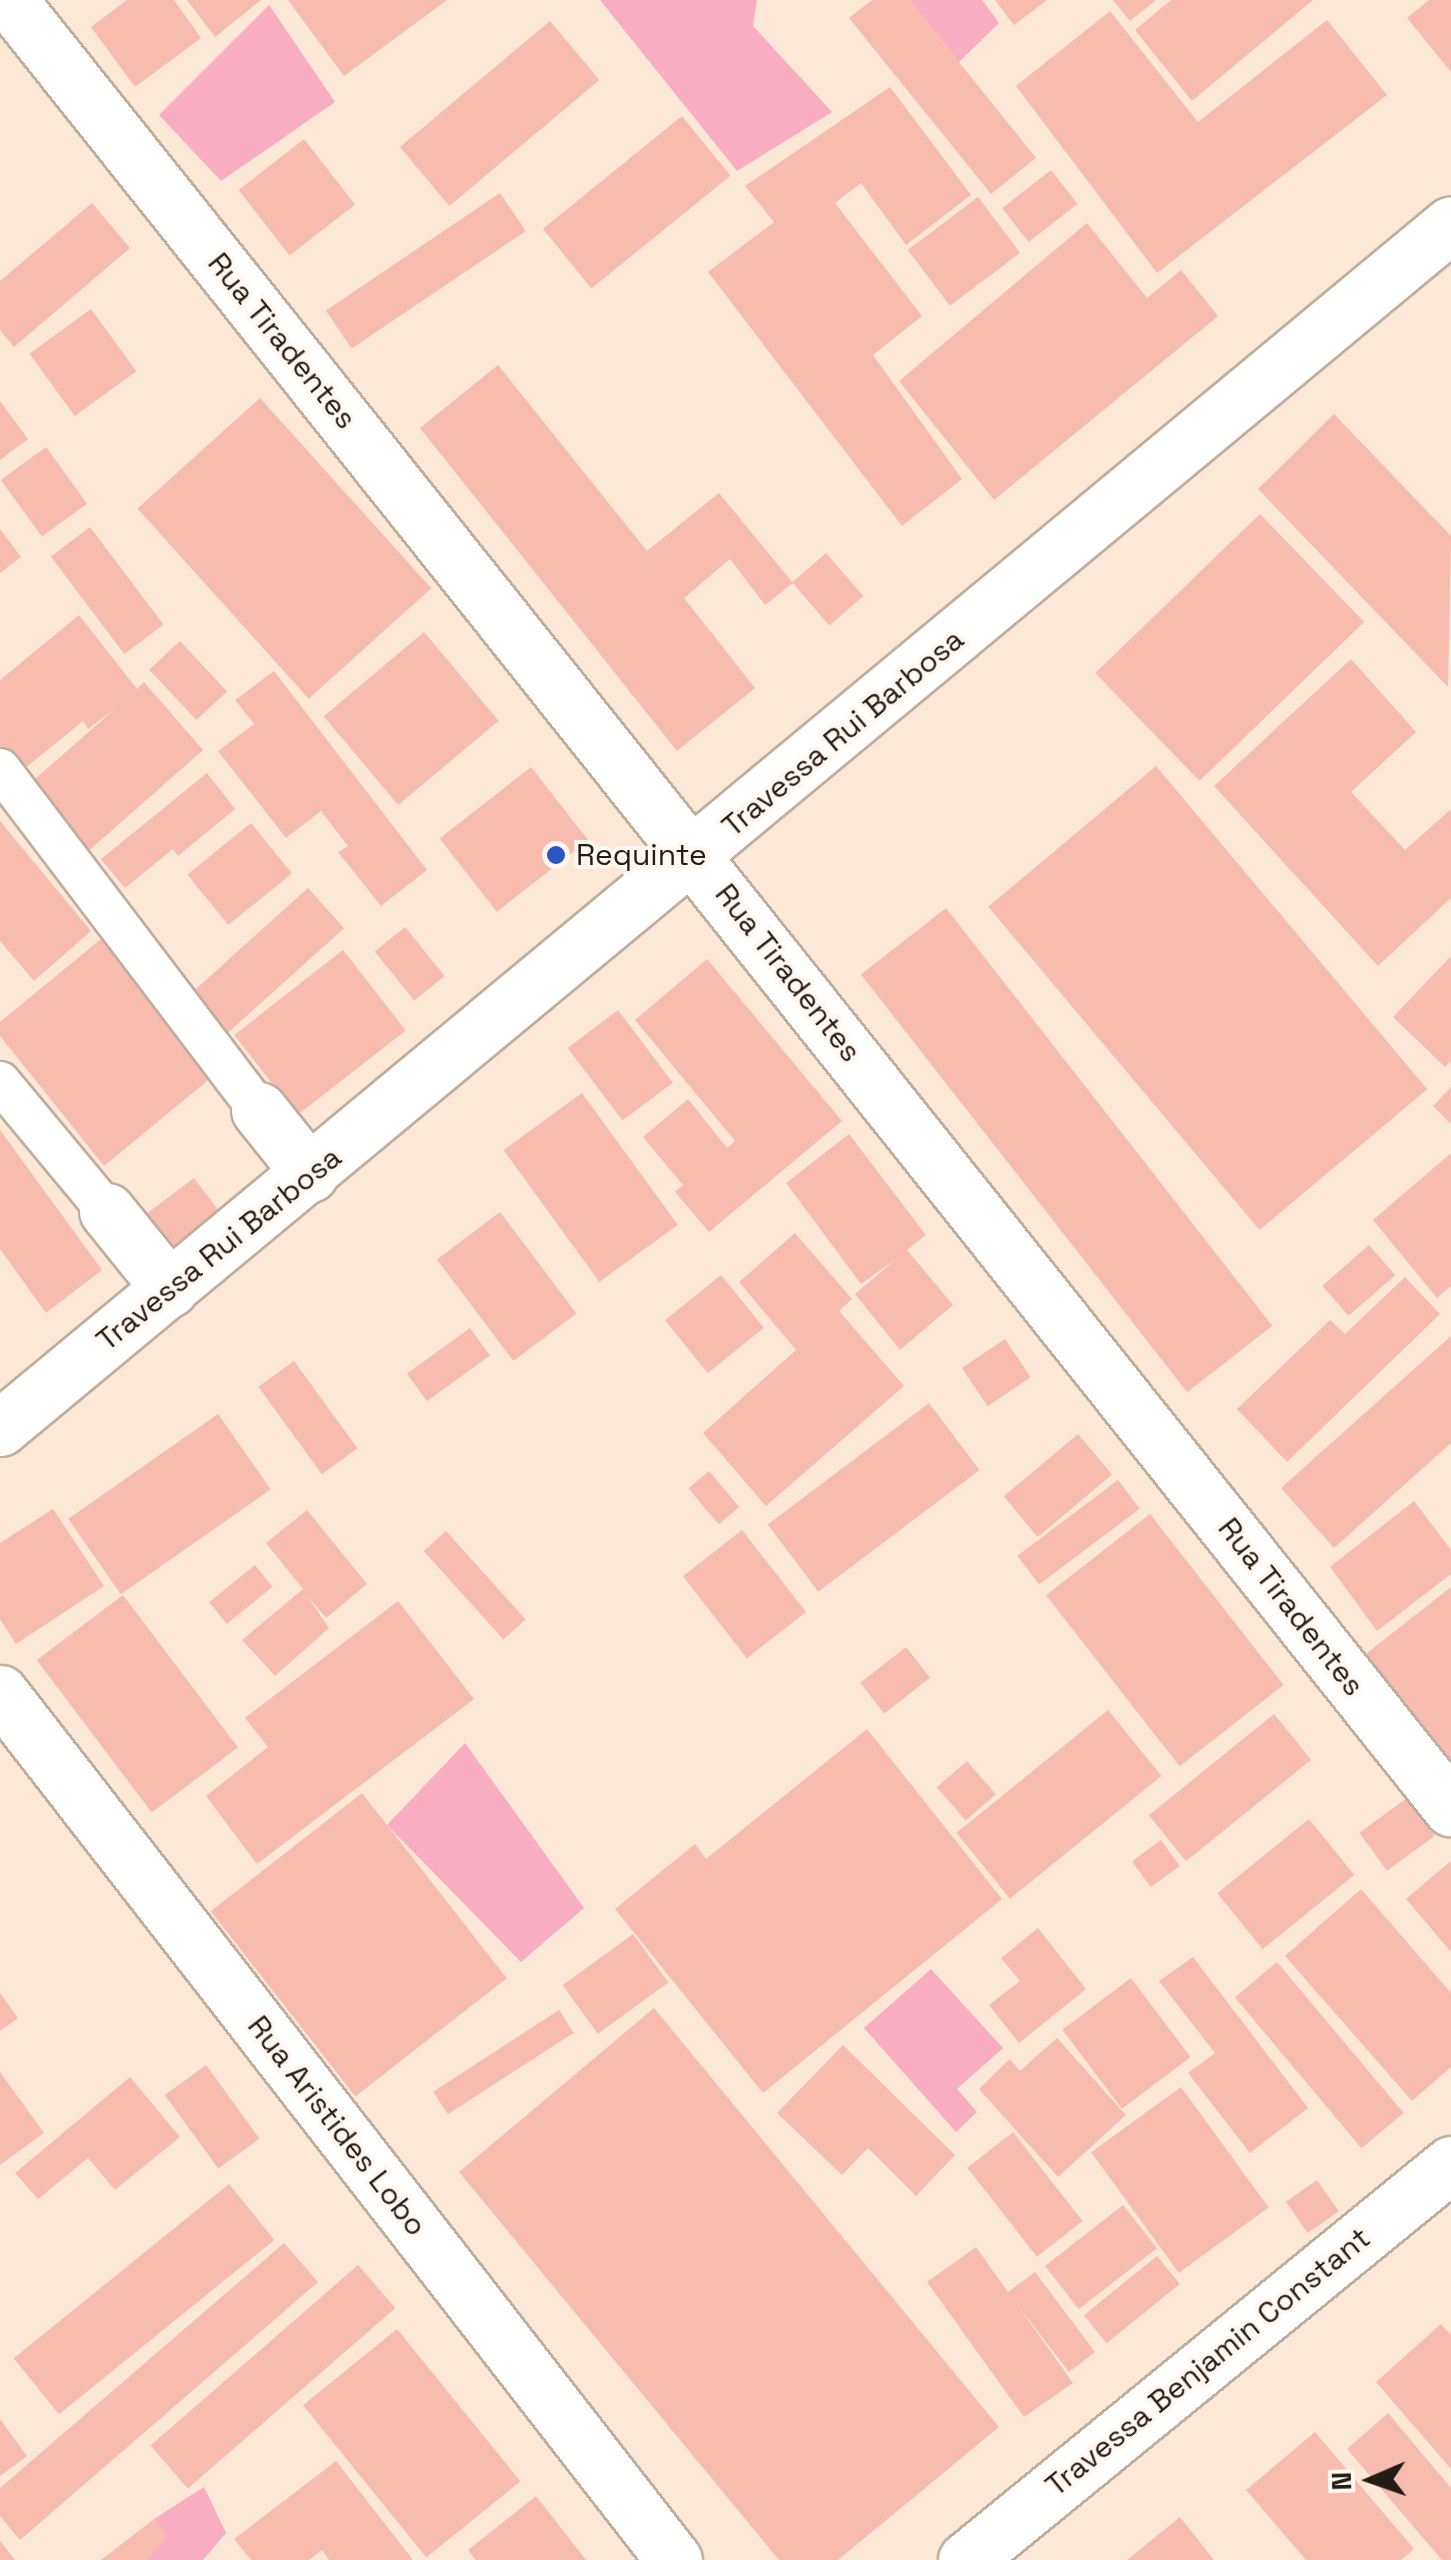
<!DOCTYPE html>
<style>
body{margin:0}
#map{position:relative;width:1451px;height:2560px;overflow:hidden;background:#fbe8d6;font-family:"Space Grotesk",sans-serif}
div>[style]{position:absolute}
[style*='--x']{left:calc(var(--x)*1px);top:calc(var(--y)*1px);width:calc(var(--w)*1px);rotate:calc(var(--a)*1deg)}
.green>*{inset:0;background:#f9adc2}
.building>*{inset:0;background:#f8bcae;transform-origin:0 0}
.roads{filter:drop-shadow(2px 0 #c0ae9d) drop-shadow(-2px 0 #c0ae9d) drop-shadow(0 2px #c0ae9d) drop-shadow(0 -2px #c0ae9d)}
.service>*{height:40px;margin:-20px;padding:0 20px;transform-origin:20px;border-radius:20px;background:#fff}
.minor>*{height:55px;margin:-27.5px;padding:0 27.5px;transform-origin:27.5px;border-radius:27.5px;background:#fff}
.tertiary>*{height:55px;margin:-27.5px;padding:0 27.5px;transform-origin:27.5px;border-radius:27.5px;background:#fff}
.dots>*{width:28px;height:28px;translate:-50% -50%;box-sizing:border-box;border:5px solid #fff7f0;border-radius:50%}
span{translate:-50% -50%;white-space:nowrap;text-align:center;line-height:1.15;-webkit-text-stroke:8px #fff7f0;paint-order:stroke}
.street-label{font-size:30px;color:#231c16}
.poi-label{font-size:30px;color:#231c16}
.left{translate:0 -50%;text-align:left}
.north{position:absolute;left:1321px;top:2430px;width:100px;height:100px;-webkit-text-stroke:8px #fff7f0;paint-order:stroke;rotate:268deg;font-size:28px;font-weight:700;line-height:40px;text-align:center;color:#231c16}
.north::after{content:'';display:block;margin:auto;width:35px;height:45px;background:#231c16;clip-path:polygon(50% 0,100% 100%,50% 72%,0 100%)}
</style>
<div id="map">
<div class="green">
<div style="clip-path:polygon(600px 0,757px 0,753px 26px,832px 112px,737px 171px)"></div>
<div style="clip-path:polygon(909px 0,982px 0,999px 23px,959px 62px)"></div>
<div style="clip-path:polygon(269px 5px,335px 102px,221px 181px,159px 115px)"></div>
<div style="clip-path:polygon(465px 1743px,584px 1908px,521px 1962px,387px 1825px)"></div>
<div style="clip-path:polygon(931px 1969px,1003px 2048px,957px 2089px,977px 2112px,956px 2132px,864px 2028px)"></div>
<div style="clip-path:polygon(204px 2487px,226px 2533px,203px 2560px,145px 2560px,166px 2538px,154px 2519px)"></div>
</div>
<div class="building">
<div style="clip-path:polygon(127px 0,174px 0,201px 38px,135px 87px,91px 27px)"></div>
<div style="clip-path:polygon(187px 0,261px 0,215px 37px)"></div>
<div style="clip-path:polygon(288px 0,447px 0,344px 76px)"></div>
<div style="clip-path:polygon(872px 0,909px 0,1036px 158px,991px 194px,849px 18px)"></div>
<div style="clip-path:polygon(995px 0,1047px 0,1014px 25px)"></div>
<div style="clip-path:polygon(1113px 0,1156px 0,1130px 21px)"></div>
<div style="clip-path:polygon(1171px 0,1313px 0,1192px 101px,1135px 30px)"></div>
<div style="clip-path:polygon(1429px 0,1451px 0,1451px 72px,1407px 18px)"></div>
<div style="clip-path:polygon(1110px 11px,1198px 122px,1327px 20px,1387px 95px,1157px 273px,1016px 86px)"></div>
<div style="left:550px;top:21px;width:77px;height:196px;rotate:50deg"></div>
<div style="clip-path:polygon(890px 87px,971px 195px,906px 245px,861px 183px,835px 203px,922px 316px,873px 355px,962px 479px,902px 526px,708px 272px,774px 222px,745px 186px)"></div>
<div style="left:682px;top:116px;width:77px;height:179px;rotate:51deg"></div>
<div style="left:304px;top:139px;width:83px;height:83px;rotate:52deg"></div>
<div style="left:1051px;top:170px;width:43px;height:62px;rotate:52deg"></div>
<div style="left:500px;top:193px;width:46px;height:210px;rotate:56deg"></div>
<div style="left:978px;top:197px;width:70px;height:88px;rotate:53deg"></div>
<div style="clip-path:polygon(92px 203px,130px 248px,14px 347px,0 330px,0 281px)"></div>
<div style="clip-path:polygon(1087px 223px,1147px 298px,1181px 270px,1218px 316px,994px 500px,899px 381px)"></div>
<div style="left:91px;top:309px;width:77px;height:76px;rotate:54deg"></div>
<div style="clip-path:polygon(498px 365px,647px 551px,719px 493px,793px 583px,765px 605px,730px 559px,684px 598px,755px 688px,677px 751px,420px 428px)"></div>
<div style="left:260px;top:398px;width:256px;height:165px;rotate:48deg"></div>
<div style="clip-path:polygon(0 401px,28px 439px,0 460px)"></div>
<div style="clip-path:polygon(1334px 414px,1451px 536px,1448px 687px,1258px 489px)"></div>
<div style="left:46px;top:447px;width:70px;height:56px;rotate:54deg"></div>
<div style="left:1260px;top:514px;width:150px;height:229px;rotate:46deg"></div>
<div style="left:90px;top:527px;width:122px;height:49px;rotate:53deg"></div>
<div style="clip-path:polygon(0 529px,21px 557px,0 573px)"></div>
<div style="left:826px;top:553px;width:57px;height:45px;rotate:49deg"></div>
<div style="clip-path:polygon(79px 615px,137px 689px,144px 682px,203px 750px,85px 854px,27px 786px,116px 708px,88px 729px,83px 721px,18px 774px,0 751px,0 680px)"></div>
<div style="left:424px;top:632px;width:116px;height:131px;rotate:50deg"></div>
<div style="left:180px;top:641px;width:69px;height:42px;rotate:47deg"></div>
<div style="clip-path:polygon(1351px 659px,1416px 732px,1351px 792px,1405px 850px,1451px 809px,1451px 898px,1378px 966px,1214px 786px)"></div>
<div style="clip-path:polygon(274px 671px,427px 870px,381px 906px,338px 852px,348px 846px,321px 811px,286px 838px,218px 751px,254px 724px,235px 700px)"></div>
<div style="left:1156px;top:766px;width:422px;height:219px;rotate:50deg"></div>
<div style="left:531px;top:767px;width:93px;height:116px;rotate:52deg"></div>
<div style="clip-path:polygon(207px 773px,235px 809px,178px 856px,173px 849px,125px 888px,101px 859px)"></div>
<div style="clip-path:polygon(0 821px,91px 931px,34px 981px,0 941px)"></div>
<div style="left:251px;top:823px;width:65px;height:82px;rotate:51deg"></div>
<div style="left:308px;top:888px;width:54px;height:162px;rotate:48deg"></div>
<div style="left:946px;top:908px;width:530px;height:108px;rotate:52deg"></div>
<div style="left:405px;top:927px;width:63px;height:39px;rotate:51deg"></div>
<div style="clip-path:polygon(101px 939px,212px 1077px,104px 1166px,0 1036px,0 1022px)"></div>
<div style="left:343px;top:950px;width:102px;height:138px;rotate:52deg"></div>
<div style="clip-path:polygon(1451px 956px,1451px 1061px,1445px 1067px,1393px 1017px)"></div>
<div style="clip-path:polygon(707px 959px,842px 1121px,709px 1232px,675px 1192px,683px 1185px,643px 1137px,688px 1099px,727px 1148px,735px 1141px,635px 1020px)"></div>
<div style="left:618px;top:1010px;width:91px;height:63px;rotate:53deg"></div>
<div style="clip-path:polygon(1451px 1087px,1451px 1124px,1433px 1106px)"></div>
<div style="left:582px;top:1093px;width:163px;height:97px;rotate:54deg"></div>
<div style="clip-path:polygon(0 1130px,102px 1270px,46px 1313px,0 1249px)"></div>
<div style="clip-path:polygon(849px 1134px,926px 1235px,907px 1250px,953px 1305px,900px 1350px,855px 1294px,896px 1259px,861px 1284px,786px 1183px)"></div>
<div style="clip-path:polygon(1451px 1153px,1451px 1286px,1437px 1298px,1373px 1220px)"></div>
<div style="left:194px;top:1178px;width:56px;height:59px;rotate:53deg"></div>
<div style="left:500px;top:1212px;width:127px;height:79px;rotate:53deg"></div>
<div style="clip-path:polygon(795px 1233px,852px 1299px,839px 1311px,904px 1386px,766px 1506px,703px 1433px,796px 1350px,739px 1282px)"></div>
<div style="left:1369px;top:1245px;width:40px;height:62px;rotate:49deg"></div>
<div style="left:721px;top:1275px;width:68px;height:72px;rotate:51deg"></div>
<div style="clip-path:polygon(1405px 1277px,1440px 1314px,1287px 1462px,1237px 1409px,1330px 1320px,1345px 1334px)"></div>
<div style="left:470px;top:1328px;width:34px;height:78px;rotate:54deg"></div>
<div style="clip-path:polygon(1451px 1336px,1451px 1443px,1334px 1548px,1281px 1488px)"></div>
<div style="left:1005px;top:1339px;width:46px;height:52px;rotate:56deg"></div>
<div style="left:294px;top:1361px;width:108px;height:44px;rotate:54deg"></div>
<div style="left:929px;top:1403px;width:84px;height:202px;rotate:53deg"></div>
<div style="left:218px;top:1414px;width:92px;height:183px;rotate:55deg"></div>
<div style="left:1078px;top:1434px;width:53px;height:97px;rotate:50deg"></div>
<div style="left:709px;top:1471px;width:47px;height:27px;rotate:50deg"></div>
<div style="left:1118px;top:1480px;width:36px;height:126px;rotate:53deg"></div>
<div style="clip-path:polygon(1414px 1501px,1451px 1550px,1451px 1574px,1377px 1631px,1330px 1567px)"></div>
<div style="clip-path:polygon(53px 1509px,104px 1586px,16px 1644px,0 1619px,0 1543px)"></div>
<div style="clip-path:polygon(307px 1510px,367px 1584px,326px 1618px,308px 1597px,329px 1628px,275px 1676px,242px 1640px,303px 1589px,266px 1543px)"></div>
<div style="left:1150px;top:1514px;width:217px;height:132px;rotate:52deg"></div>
<div style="left:742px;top:1530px;width:104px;height:75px;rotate:52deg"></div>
<div style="left:446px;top:1531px;width:119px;height:30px;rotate:48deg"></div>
<div style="left:255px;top:1565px;width:28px;height:59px;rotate:51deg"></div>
<div style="clip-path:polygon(1451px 1587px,1451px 1790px,1353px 1664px)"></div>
<div style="left:123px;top:1595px;width:191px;height:108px;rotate:53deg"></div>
<div style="clip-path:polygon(398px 1601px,474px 1699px,257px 1864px,206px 1796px,268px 1747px,245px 1718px)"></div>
<div style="left:906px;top:1647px;width:39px;height:58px;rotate:52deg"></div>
<div style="left:1108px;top:1710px;width:85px;height:195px;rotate:51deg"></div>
<div style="left:1274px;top:1714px;width:59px;height:161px;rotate:51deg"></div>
<div style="clip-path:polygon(867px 1729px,1002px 1899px,763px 2093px,615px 1909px,695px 1844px,706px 1859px)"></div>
<div style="left:967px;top:1761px;width:44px;height:40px;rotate:49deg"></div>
<div style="left:362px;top:1793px;width:235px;height:192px;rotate:52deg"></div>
<div style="left:1407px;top:1798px;width:47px;height:59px;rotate:54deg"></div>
<div style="left:1309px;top:1819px;width:72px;height:118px;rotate:51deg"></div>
<div style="left:1161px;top:1840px;width:32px;height:36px;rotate:54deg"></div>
<div style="clip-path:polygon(1451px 1861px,1451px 1952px,1406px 1899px)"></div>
<div style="clip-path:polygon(1361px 1889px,1451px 1993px,1451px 2067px,1412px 2101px,1285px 1956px)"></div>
<div style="clip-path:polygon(1038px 1928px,1086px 1989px,1019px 2043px,989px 2005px,1020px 1981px,1001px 1958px)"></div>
<div style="left:633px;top:1934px;width:60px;height:87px;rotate:54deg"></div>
<div style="clip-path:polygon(1193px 1957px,1308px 2108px,1250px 2153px,1188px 2073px,1215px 2053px,1159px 1981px)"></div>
<div style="left:1277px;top:1962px;width:197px;height:55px;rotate:50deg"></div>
<div style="left:1131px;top:1978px;width:99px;height:86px;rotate:53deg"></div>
<div style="clip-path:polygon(0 1993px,18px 2018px,0 2031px)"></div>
<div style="clip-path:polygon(654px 2008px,999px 2427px,838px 2560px,779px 2560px,459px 2172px)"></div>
<div style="left:559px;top:2010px;width:27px;height:150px;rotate:57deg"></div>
<div style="clip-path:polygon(1057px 2038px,1126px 2115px,1058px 2177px,979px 2089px,1010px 2059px,1020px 2071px)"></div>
<div style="clip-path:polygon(843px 2045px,955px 2155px,916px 2196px,868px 2148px,842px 2175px,777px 2113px)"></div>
<div style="left:206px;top:2065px;width:91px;height:51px;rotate:54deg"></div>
<div style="clip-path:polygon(0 2072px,44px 2133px,0 2165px)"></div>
<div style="clip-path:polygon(130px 2077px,180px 2137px,115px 2190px,88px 2158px,38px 2199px,15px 2173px)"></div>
<div style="left:1181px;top:2087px;width:149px;height:111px;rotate:54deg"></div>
<div style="left:1013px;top:2132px;width:113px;height:58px;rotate:52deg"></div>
<div style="left:1317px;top:2180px;width:38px;height:38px;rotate:55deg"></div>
<div style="left:229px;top:2184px;width:72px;height:277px;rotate:51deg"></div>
<div style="left:1123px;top:2205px;width:55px;height:99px;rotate:52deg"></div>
<div style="clip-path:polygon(284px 2243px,318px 2282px,20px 2540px,0 2516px,0 2488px)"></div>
<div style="clip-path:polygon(976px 2247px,1008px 2292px,1035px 2272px,1095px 2352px,1069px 2372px,1016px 2303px,1073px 2383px,1024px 2417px,927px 2282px)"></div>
<div style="left:1157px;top:2256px;width:36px;height:94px;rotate:51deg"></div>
<div style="left:358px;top:2265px;width:57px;height:275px;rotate:49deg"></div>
<div style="clip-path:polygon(1441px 2324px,1451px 2335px,1451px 2469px,1376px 2382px)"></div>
<div style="left:397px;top:2329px;width:196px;height:121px;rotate:51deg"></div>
<div style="clip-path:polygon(1388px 2413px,1451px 2488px,1451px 2560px,1442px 2560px,1347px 2449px)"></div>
<div style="clip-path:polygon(0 2419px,27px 2456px,0 2476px)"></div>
<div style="clip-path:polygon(1315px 2432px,1414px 2549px,1401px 2560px,1306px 2560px,1246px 2490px)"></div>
<div style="clip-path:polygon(336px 2461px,413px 2560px,329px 2560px,322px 2550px,309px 2560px,251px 2560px,234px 2539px)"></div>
<div style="clip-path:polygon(536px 2496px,586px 2560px,476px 2560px,468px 2550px)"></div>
<div style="clip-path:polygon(1180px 2517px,1214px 2560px,1127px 2560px)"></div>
<div style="clip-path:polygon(154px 2519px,167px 2538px,145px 2560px,101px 2560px)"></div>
<div style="clip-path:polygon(0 2541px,15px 2560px,0 2560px)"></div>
</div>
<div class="roads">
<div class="service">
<div style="--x:0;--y:769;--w:428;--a:52.8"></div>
<div style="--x:0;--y:1082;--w:168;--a:50.3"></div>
</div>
<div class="minor">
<div style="--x:259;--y:1110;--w:82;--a:51.4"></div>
<div style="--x:107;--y:1211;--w:100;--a:51.1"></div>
<div style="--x:0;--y:1428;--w:1885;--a:-39.68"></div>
<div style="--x:0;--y:1693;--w:1098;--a:52.14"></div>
<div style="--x:966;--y:2560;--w:626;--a:-39.23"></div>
</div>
<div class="tertiary">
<div style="--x:9;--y:0;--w:2313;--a:51.43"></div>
</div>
</div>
<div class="dots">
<div style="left:556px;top:855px;background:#2e55c5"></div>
</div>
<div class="street-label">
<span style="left:282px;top:341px;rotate:51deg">Rua Tiradentes</span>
<span style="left:843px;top:733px;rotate:-40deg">Travessa Rui Barbosa</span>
<span style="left:788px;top:973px;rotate:52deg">Rua Tiradentes</span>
<span style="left:219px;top:1249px;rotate:-39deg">Travessa Rui Barbosa</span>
<span style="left:1291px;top:1607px;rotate:52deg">Rua Tiradentes</span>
<span style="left:337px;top:2126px;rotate:52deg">Rua Aristides Lobo</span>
<span style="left:1208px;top:2362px;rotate:-39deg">Travessa Benjamin Constant</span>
</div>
<div class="poi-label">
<span class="left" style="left:576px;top:855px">Requinte</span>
</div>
<div class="north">N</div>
</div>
